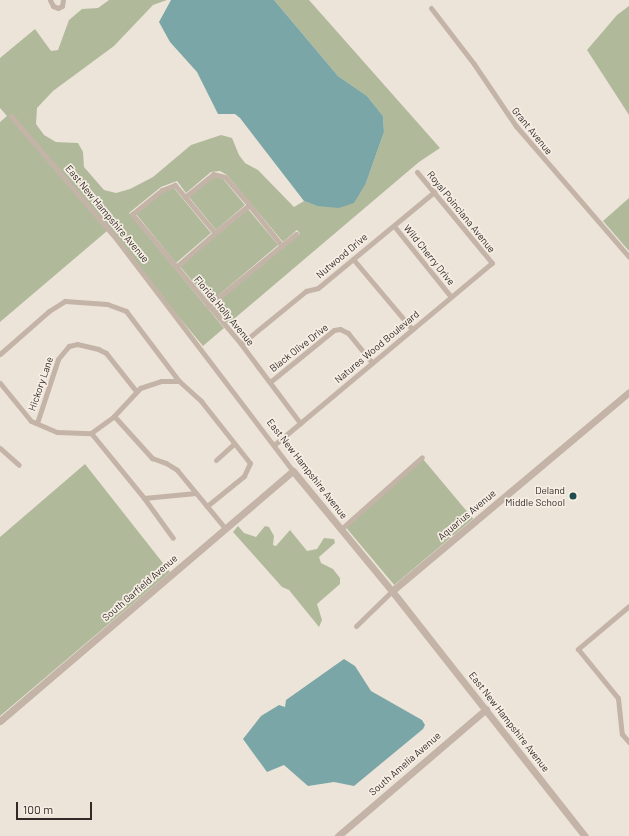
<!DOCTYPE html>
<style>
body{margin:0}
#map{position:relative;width:629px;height:836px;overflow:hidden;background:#ede4d9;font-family:Barlow,sans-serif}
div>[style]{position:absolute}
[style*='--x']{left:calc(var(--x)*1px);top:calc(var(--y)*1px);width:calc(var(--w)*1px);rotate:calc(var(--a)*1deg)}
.green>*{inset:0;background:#b0ba9b;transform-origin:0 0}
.water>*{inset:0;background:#7ba6a7}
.minor>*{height:5px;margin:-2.5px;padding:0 2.5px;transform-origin:2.5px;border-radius:2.5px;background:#c4b4a7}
.tertiary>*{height:7px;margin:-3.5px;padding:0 3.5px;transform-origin:3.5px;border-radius:3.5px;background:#c4b4a7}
.dots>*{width:11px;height:11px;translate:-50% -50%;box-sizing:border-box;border:2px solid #f6eee4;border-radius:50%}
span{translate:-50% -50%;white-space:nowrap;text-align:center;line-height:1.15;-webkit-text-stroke:3.5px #f6eee4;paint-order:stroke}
.street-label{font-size:10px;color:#312a26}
.poi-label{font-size:10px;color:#312a26}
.right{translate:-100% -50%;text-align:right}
.scale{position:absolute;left:16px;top:802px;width:76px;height:18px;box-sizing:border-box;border:2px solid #312a26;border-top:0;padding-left:5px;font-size:12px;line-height:14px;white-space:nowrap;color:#312a26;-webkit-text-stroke:3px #f6eee4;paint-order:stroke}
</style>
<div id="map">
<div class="green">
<div style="clip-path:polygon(109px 0,167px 0,153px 5px,114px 46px,53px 91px,37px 108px,36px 124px,44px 135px,56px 142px,78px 143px,83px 152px,84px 167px,104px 190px,116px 193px,130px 189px,153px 177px,191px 145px,221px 135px,232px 138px,239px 155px,245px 163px,258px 170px,294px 207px,304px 201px,317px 206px,366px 183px,384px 132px,383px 116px,367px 96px,338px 76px,274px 0,309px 0,440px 148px,419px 162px,228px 324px,212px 306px,300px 234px,297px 230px,283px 242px,227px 175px,220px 171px,211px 172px,186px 193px,177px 181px,161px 187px,129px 213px,224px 328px,203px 346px,107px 231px,0 322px,0 122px,7px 116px,0 108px,0 58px,35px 29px,51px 51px,58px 50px,69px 20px,82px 9px,98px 8px)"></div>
<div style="clip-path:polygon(629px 6px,629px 115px,587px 50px,617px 15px)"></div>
<div style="clip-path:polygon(214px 177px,223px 179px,245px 205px,216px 230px,189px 197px)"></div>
<div style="clip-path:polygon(174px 188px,211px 233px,176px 263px,136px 214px,163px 192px)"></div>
<div style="clip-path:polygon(629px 198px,629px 251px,603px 221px)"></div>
<div style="left:248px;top:209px;width:47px;height:89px;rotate:50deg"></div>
<div style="left:423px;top:459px;width:78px;height:103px;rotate:50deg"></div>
<div style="clip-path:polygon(85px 464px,170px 572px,0 716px,0 537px)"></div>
<div style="clip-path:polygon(238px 526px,244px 533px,256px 537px,265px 526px,269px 527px,274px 536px,273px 545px,276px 546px,290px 530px,307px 551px,317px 549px,324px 538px,334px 539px,335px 543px,319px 557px,321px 563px,333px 569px,340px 578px,340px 584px,317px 604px,322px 620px,319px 627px,289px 590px,282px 587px,233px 532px)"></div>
</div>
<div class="water">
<div style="clip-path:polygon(171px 0,274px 0,338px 76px,367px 96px,383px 116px,384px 132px,366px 183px,354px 203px,339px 208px,317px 206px,304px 201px,240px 118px,235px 114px,218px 114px,197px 72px,170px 42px,159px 22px)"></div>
<div style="clip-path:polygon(344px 659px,355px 666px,371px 691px,422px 720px,425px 725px,423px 729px,354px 786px,334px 782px,308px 786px,284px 765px,267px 772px,243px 739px,261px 716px,279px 705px,285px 707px,286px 700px)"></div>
</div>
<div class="minor">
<div style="--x:50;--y:0;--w:7;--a:63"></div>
<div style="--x:53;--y:6;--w:5;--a:22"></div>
<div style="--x:58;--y:8;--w:4;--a:-27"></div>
<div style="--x:62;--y:6;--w:6;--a:-81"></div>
<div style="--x:431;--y:8;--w:71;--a:52.5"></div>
<div style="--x:474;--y:64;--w:75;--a:55.9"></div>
<div style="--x:516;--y:126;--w:173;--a:49.2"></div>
<div style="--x:11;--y:116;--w:158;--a:49.4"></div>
<div style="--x:114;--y:236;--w:295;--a:52.7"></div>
<div style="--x:185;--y:197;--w:16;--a:-130"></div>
<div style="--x:175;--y:185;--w:14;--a:159"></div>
<div style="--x:162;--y:190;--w:38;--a:141"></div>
<div style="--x:132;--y:214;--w:170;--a:50"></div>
<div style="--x:241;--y:344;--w:99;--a:53.2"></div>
<div style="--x:249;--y:205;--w:44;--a:140.5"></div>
<div style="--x:215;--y:233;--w:47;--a:-129.8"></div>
<div style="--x:185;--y:197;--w:36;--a:-39"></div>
<div style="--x:213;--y:174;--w:12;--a:14"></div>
<div style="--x:225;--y:177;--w:37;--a:49"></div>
<div style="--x:249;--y:205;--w:53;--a:51.2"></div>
<div style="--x:394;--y:226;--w:91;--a:51.2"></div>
<div style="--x:353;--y:259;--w:92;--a:49.9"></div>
<div style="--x:176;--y:267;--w:52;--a:-41.1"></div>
<div style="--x:208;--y:306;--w:114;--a:-39.3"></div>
<div style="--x:241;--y:344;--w:84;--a:-39.2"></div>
<div style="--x:306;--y:291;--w:12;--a:-14"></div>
<div style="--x:318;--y:288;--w:151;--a:-39.6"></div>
<div style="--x:0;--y:354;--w:65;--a:-41.3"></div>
<div style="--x:49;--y:311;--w:19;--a:-32"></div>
<div style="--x:65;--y:301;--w:42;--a:4.1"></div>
<div style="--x:107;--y:304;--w:20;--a:20"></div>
<div style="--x:126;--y:311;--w:88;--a:52.9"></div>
<div style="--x:179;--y:381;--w:30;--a:42"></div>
<div style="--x:201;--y:401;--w:79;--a:51.7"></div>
<div style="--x:250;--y:463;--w:14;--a:115"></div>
<div style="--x:244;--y:476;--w:48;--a:141"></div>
<div style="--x:270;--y:382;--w:82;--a:-39.1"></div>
<div style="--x:334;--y:330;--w:6;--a:-9"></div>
<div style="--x:340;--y:329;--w:9;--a:27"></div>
<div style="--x:348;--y:333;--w:38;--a:51"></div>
<div style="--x:0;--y:383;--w:49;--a:50.8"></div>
<div style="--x:31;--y:421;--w:28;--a:23"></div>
<div style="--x:57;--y:432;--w:34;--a:2"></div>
<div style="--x:91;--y:433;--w:84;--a:50.8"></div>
<div style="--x:144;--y:498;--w:52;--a:-5.5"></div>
<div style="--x:114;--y:416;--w:57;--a:47.9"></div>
<div style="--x:152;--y:458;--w:15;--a:20"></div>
<div style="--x:166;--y:463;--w:13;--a:32"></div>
<div style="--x:177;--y:470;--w:75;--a:50.4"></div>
<div style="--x:37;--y:423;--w:67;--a:-71.8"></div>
<div style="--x:58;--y:359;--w:17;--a:-50"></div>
<div style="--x:69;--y:346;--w:8;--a:-14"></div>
<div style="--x:77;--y:344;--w:22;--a:13"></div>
<div style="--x:98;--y:349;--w:9;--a:27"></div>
<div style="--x:106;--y:353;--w:48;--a:51.7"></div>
<div style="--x:91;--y:433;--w:29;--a:-36"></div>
<div style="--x:114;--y:416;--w:38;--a:-47"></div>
<div style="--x:140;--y:388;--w:22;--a:-18"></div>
<div style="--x:161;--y:381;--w:18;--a:0"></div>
<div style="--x:274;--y:445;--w:284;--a:-39.9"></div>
<div style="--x:492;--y:263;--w:118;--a:-129.5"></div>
<div style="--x:0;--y:448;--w:25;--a:42"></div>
<div style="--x:216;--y:460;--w:24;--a:-42"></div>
<div style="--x:144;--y:498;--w:49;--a:54.1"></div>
<div style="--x:341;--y:529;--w:108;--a:-41.6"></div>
<div style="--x:629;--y:606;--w:67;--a:139.9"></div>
<div style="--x:578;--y:649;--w:63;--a:50.8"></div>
<div style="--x:618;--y:698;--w:36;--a:84"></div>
<div style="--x:622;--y:734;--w:11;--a:49"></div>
<div style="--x:356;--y:626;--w:50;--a:-44.2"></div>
</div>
<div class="tertiary">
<div style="--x:392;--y:591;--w:309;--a:-40"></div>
<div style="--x:0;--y:721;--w:385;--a:-40.5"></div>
<div style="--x:293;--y:471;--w:156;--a:50.5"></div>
<div style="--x:392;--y:591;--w:312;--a:51.8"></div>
<div style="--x:338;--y:836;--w:195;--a:-40.6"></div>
</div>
<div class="dots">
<div style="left:573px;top:496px;background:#214b4d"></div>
</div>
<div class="street-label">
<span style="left:532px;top:131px;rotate:51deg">Grant Avenue</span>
<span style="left:461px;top:212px;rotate:51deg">Royal Poinciana Avenue</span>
<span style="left:107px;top:214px;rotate:50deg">East New Hampshire Avenue</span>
<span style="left:429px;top:255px;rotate:51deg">Wild Cherry Drive</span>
<span style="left:342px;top:256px;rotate:-40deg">Nutwood Drive</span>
<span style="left:224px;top:311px;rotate:50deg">Florida Holly Avenue</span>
<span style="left:377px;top:347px;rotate:-40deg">Natures Wood Boulevard</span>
<span style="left:299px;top:348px;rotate:-38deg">Black Olive Drive</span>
<span style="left:41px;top:384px;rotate:-71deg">Hickory Lane</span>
<span style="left:307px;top:469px;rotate:52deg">East New Hampshire Avenue</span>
<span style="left:467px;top:515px;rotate:-40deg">Aquarius Avenue</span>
<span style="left:140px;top:588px;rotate:-41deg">South Garfield Avenue</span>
<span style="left:509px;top:722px;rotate:52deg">East New Hampshire Avenue</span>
<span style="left:405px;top:764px;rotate:-41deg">South Amelia Avenue</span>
</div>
<div class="poi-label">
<span class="right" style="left:565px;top:496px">Deland<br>Middle School</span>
</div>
<div class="scale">100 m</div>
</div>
